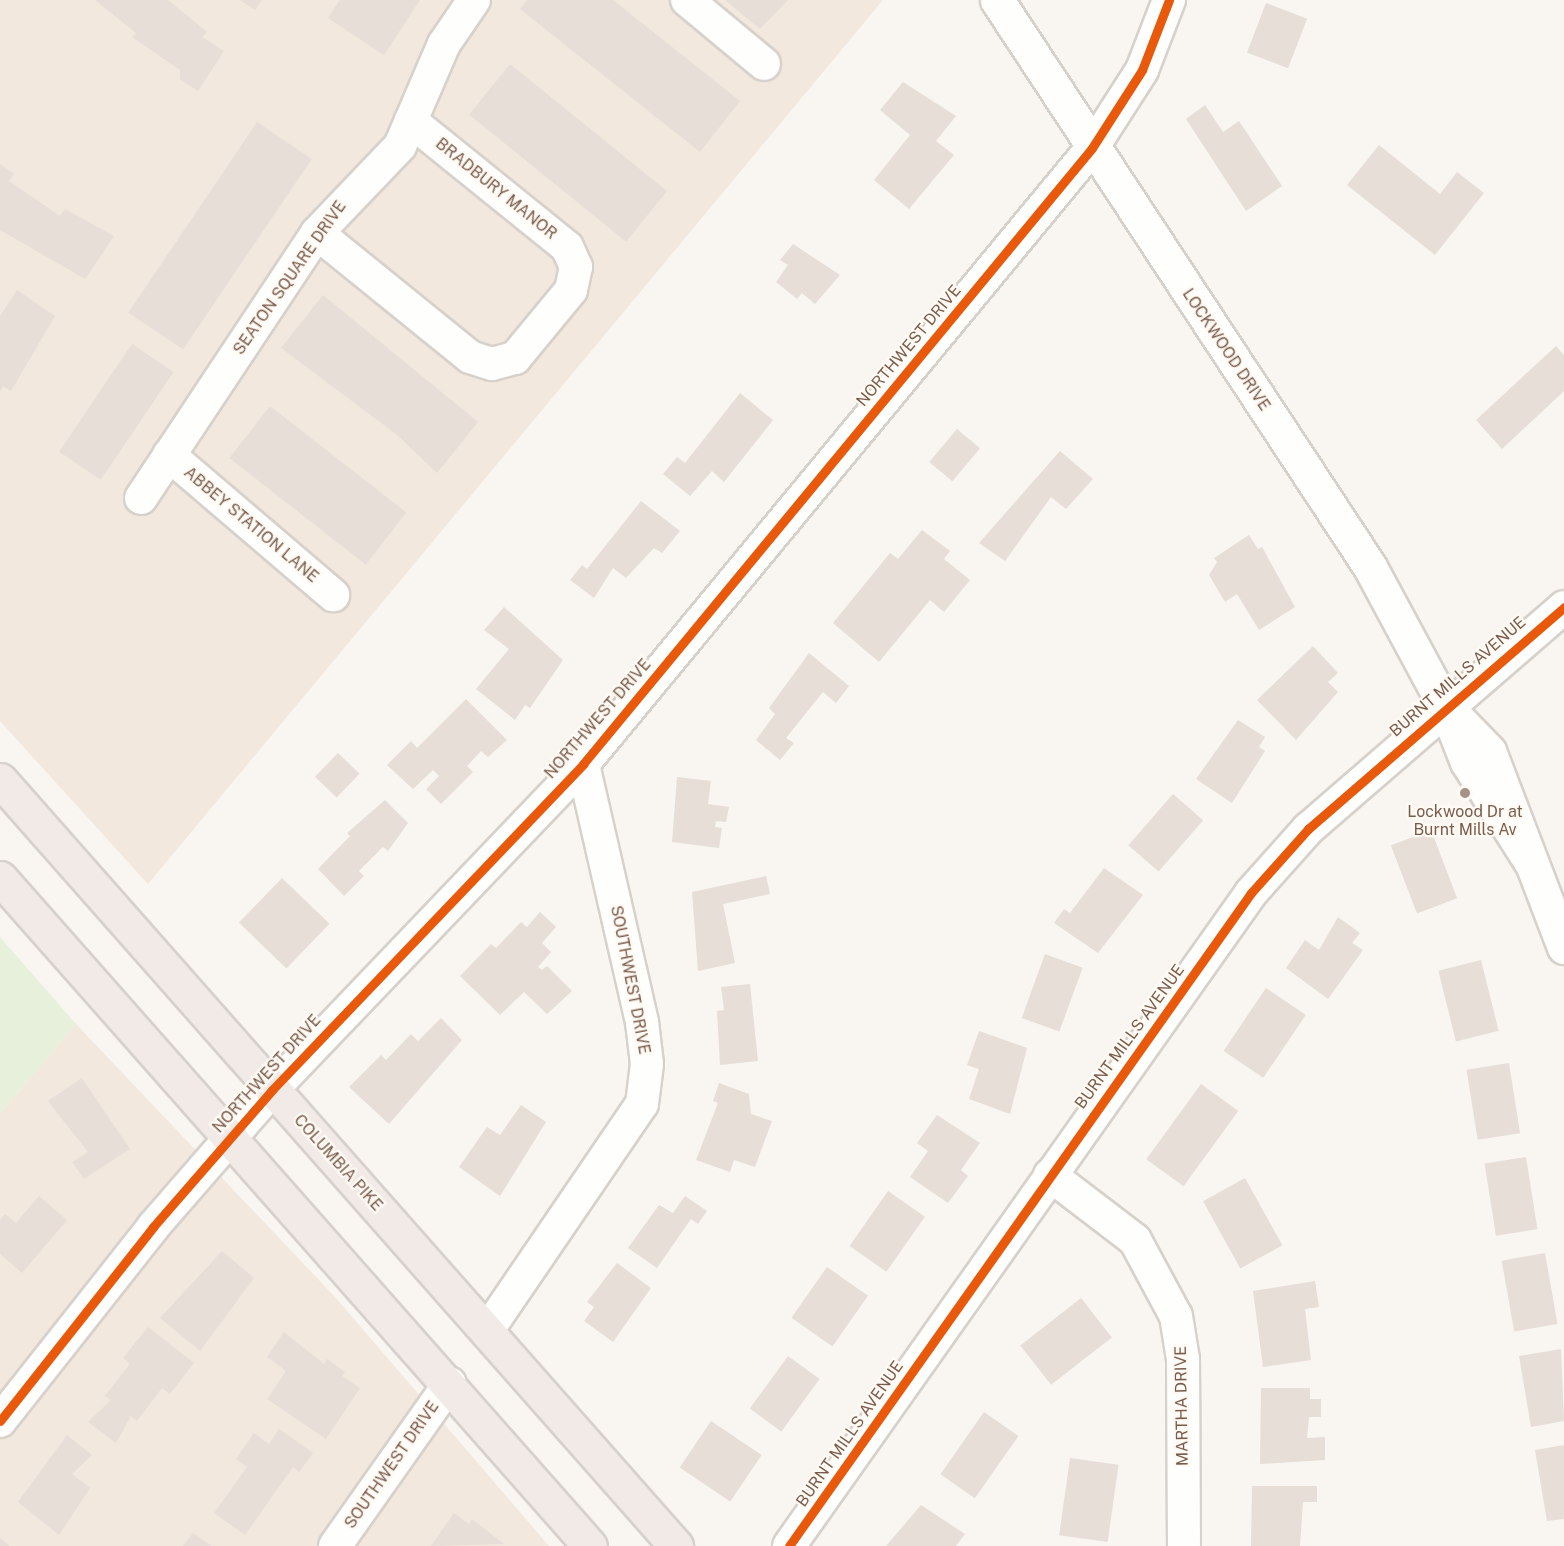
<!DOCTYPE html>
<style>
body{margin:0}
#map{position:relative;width:1564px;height:1546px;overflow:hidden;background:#f9f5f0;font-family:"Public Sans",sans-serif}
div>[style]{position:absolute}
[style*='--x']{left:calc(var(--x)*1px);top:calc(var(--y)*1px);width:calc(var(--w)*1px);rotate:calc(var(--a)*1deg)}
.residential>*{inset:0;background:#f2e8de}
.green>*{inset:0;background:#e7f0db}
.building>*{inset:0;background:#e6ded7;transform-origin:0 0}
.roads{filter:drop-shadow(2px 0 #d7d1cb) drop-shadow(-2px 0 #d7d1cb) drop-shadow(0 2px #d7d1cb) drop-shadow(0 -2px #d7d1cb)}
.street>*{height:32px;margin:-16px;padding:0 16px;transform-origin:16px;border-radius:16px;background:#fefefd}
.secondary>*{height:33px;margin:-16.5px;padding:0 16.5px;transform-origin:16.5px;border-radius:16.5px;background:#fefefd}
.highway>*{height:33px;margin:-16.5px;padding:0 16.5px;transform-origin:16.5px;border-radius:16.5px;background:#f2eae7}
.cycleway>*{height:9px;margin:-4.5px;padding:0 4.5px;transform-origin:4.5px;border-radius:4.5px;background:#e8590c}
.dots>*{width:16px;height:16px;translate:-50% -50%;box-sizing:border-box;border:3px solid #fffaf3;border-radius:50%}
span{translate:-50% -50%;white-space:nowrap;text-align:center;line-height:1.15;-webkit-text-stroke:4.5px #fffaf3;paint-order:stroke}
.street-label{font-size:16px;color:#7a5c4d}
.poi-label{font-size:16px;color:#7a5c4d}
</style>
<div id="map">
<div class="residential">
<div style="clip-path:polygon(0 0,883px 0,148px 884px,0 721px)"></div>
<div style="clip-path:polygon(76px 1024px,335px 1297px,549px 1546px,0 1546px,0 1114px)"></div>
</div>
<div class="green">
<div style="clip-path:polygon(0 937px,76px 1024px,0 1114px)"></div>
</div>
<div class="building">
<div style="clip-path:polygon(95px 0,168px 0,207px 32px,202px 37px,224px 51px,198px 91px,180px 79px,180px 70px,132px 37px,136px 33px)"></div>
<div style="clip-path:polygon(240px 0,262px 0,255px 10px)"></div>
<div style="clip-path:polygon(340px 0,420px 0,384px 55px,328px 18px)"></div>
<div style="clip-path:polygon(527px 0,613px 0,740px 101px,700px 152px,520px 9px)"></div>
<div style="clip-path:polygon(725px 0,788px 0,760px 29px)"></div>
<div style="left:1266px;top:3px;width:44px;height:53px;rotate:21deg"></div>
<div style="left:510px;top:64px;width:202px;height:65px;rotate:39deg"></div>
<div style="clip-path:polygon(903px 82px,956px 116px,936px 141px,954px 155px,909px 209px,874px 180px,910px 135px,880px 110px)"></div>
<div style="clip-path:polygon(1205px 105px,1223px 132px,1239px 121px,1282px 186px,1246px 211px,1186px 119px)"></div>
<div style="left:257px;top:122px;width:66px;height:230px;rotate:34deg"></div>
<div style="clip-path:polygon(1379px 145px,1440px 194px,1457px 172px,1484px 193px,1435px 255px,1347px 185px)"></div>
<div style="clip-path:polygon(0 164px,14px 174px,9px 181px,60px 216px,65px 209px,114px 236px,85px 279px,0 230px)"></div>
<div style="clip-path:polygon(793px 244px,840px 275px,815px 304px,802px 293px,797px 299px,776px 282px,788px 265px,780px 260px)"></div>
<div style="clip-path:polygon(17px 290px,55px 316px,11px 391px,3px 386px,0 391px,0 316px)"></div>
<div style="clip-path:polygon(323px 295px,478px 422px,437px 473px,396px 434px,281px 348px)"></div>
<div style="left:132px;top:344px;width:50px;height:130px;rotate:34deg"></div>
<div style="clip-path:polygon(1556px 346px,1564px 355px,1564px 391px,1502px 449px,1476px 420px)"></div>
<div style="clip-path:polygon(740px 393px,773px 420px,724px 482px,712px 471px,690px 496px,663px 474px,677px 457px,685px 463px)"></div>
<div style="left:270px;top:406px;width:173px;height:66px;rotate:38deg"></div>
<div style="left:957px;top:429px;width:30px;height:43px;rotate:40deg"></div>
<div style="clip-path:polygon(1060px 451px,1093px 479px,1066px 509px,1051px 497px,1005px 561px,979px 543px)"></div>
<div style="clip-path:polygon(641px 501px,680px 531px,662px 553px,654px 548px,626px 578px,613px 568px,594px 598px,570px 580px,582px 565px,587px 569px)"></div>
<div style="clip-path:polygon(922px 530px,950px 551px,944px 559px,970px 580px,944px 612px,930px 600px,879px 662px,833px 623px,890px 553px,898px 559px)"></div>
<div style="clip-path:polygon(1249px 535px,1258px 549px,1262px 547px,1295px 607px,1259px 630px,1237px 594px,1225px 602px,1209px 575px,1217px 562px,1214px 558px)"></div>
<div style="clip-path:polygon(504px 607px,563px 660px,530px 708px,525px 705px,515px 720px,476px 689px,509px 649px,484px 630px)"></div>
<div style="clip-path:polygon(1313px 646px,1338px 673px,1328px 682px,1338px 692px,1296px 740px,1257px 700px)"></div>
<div style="clip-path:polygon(809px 653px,849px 686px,836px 703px,823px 692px,786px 738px,794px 743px,780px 760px,756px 740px,775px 714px,769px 708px)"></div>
<div style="clip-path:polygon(466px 699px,507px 740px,488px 757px,481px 751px,467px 766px,473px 772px,441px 804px,426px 789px,439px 776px,433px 770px,413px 789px,387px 765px,411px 741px,417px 748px)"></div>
<div style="clip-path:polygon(1238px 720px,1265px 737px,1259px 747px,1265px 751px,1232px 803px,1196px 779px)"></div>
<div style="left:338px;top:753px;width:30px;height:33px;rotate:44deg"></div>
<div style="clip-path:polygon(677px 777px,711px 781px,708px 804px,729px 807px,726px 822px,716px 821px,715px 827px,722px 828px,719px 848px,672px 842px)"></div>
<div style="left:1173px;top:794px;width:40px;height:68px;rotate:41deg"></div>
<div style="clip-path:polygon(385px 800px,408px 823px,388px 851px,383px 847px,359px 871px,364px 876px,344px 896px,318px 869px,350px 836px,347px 833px)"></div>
<div style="left:1431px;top:830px;width:73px;height:43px;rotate:69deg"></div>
<div style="clip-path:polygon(1104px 868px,1143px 895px,1098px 953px,1054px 923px,1064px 909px,1070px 913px)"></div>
<div style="clip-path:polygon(766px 876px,770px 894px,723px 904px,735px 963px,698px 971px,692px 892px)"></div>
<div style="left:282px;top:878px;width:66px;height:62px;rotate:44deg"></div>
<div style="clip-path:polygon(540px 912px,556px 927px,542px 943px,551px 952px,538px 967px,542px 970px,547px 966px,572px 991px,547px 1014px,524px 992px,500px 1015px,460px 976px,491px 944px,496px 948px,521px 922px,527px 927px)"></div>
<div style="clip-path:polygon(1338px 917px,1360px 933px,1352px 943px,1363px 950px,1328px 999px,1286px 968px,1305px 940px,1319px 950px)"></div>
<div style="left:1045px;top:954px;width:40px;height:68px;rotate:20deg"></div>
<div style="left:1481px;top:960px;width:73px;height:44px;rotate:76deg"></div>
<div style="clip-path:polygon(750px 984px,758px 1061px,720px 1065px,717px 1011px,724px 1010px,721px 987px)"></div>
<div style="left:1266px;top:988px;width:48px;height:76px;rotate:34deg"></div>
<div style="clip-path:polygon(441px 1018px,462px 1040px,389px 1124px,349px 1087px,381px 1055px,386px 1060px,411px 1034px,418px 1041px)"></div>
<div style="clip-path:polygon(979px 1031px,1027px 1048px,1010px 1114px,969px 1099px,979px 1069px,967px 1065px)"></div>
<div style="left:1509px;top:1063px;width:71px;height:43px;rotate:81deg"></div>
<div style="clip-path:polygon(82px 1078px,130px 1149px,84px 1179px,72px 1162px,88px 1152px,48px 1101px)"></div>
<div style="clip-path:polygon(719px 1083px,749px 1094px,751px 1114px,772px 1121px,755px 1167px,734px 1160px,730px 1172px,696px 1160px,718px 1103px,713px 1101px)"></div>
<div style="left:1201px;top:1084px;width:46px;height:93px;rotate:36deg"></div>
<div style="clip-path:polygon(521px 1105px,546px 1122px,500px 1196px,459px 1167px,487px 1127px,500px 1135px)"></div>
<div style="clip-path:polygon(937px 1115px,980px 1143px,961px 1170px,968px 1176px,948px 1203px,910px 1177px,928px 1151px,917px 1143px)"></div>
<div style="left:1526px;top:1157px;width:73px;height:42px;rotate:81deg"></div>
<div style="left:1245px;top:1178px;width:77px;height:48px;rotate:61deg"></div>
<div style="left:888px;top:1191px;width:45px;height:67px;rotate:35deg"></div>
<div style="clip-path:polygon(39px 1196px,67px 1220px,22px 1273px,0 1254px,0 1220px,5px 1214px,16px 1223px)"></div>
<div style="clip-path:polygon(685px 1196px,707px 1211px,698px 1224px,691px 1219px,657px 1268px,628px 1248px,659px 1205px,673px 1213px)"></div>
<div style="clip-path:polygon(222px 1251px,254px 1278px,200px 1351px,160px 1318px)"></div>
<div style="left:1545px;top:1253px;width:72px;height:44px;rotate:80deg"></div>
<div style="clip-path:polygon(617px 1263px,651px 1288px,613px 1342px,584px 1321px,594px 1307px,587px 1302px)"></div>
<div style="left:827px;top:1267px;width:50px;height:62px;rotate:35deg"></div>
<div style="clip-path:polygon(1315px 1281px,1319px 1307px,1305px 1309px,1311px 1360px,1263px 1367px,1253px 1291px)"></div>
<div style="left:1081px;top:1298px;width:50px;height:77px;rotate:52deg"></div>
<div style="clip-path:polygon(148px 1327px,194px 1363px,170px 1394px,162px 1388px,137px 1421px,131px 1416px,116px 1443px,88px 1422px,111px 1400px,105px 1396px,130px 1364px,123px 1358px)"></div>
<div style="clip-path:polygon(284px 1332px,324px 1364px,327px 1359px,345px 1372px,342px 1376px,360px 1388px,326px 1439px,267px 1399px,286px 1371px,267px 1357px)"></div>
<div style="clip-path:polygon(1561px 1349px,1564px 1421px,1531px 1427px,1519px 1356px)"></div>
<div style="left:788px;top:1356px;width:39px;height:65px;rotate:36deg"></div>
<div style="clip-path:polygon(1261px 1388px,1310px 1388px,1310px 1399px,1321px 1399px,1321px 1417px,1309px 1417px,1307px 1438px,1325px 1437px,1325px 1460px,1260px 1464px)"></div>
<div style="left:984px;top:1412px;width:42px;height:76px;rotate:35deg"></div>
<div style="left:711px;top:1421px;width:61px;height:56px;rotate:34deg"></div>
<div style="clip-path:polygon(279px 1429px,313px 1453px,299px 1472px,293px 1467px,245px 1535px,214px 1513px,247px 1467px,236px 1459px,254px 1433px,269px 1444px)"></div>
<div style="clip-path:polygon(67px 1435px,92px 1455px,72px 1474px,90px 1488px,59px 1535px,18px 1502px)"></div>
<div style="clip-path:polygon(1564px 1445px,1564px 1519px,1547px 1521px,1535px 1450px)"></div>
<div style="left:1070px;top:1458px;width:49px;height:78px;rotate:8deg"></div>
<div style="clip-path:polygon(1252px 1486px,1317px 1486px,1317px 1502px,1303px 1502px,1300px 1546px,1251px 1546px)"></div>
<div style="clip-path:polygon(921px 1505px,965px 1534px,956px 1546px,886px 1546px)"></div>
<div style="clip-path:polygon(454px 1513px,469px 1524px,472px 1519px,504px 1544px,431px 1546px)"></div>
<div style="clip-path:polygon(193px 1533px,212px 1546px,183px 1546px)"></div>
<div style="clip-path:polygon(0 1538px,10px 1546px,0 1546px)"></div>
</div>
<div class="roads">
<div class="street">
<div style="--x:687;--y:0;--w:100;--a:39.7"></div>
<div style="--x:317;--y:233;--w:197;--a:39"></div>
<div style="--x:470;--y:357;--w:23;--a:18"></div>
<div style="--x:492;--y:364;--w:24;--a:-15"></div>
<div style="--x:515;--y:358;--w:88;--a:-50.5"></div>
<div style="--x:571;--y:290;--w:24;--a:-78"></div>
<div style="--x:576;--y:267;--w:22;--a:-114"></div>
<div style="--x:567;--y:247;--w:201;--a:-141.1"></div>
<div style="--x:169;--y:455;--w:216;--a:40.5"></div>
<div style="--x:141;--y:498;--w:318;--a:-56.4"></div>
<div style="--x:317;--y:233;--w:120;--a:-46.3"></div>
<div style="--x:400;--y:146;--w:111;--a:-66.7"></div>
<div style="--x:444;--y:44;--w:53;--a:-55.7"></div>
<div style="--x:1050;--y:1175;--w:107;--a:37.4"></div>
<div style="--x:1135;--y:1240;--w:86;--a:61.7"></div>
<div style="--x:1176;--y:1316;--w:44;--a:80.8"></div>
<div style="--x:1183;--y:1359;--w:187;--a:89.7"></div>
<div style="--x:487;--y:1331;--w:275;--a:-55.7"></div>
<div style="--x:642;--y:1104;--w:40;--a:-82.9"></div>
<div style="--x:647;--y:1064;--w:42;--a:-96.8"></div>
<div style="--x:642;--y:1022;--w:265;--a:-102.9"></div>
<div style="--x:0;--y:1421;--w:247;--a:-51.7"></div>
<div style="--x:153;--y:1227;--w:181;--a:-49"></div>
<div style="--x:272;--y:1090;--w:451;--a:-46.3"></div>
<div style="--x:583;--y:764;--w:799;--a:-50.43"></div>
<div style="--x:1092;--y:148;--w:93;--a:-57.3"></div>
<div style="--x:1142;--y:70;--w:75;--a:-68.9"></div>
<div style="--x:335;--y:1546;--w:199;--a:-54.8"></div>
<div style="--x:789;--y:1546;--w:800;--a:-54.72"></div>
<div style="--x:1251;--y:893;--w:86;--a:-48.3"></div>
<div style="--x:1308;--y:829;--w:339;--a:-40.9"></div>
</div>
<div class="secondary">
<div style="--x:997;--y:0;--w:679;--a:56.66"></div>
<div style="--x:1370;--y:567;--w:158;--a:61.7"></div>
<div style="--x:1445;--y:706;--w:60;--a:68.6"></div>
<div style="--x:1467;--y:762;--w:121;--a:57.5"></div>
<div style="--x:1455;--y:716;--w:49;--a:45.8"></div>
<div style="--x:1489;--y:751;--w:210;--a:69.1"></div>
</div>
<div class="highway">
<div style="--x:0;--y:780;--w:1022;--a:48.57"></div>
<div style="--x:0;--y:878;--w:891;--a:48.55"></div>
</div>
</div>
<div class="cycleway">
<div style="--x:0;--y:1421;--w:247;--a:-51.7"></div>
<div style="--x:153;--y:1227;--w:181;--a:-49"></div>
<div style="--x:272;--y:1090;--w:451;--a:-46.3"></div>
<div style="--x:583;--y:764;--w:799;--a:-50.43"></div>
<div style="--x:1092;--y:148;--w:93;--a:-57.3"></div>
<div style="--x:1142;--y:70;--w:75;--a:-68.9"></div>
<div style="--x:789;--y:1546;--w:800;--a:-54.72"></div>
<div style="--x:1251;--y:893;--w:86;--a:-48.3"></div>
<div style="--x:1308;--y:829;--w:339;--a:-40.9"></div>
</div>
<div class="dots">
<div style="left:1465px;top:793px;background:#a69286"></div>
</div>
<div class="street-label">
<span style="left:496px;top:189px;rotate:39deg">BRADBURY MANOR</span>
<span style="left:290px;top:278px;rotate:-55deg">SEATON SQUARE DRIVE</span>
<span style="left:909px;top:346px;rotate:-50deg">NORTHWEST DRIVE</span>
<span style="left:1226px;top:350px;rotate:56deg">LOCKWOOD DRIVE</span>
<span style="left:251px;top:525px;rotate:40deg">ABBEY STATION LANE</span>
<span style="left:1458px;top:677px;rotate:-41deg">BURNT MILLS AVENUE</span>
<span style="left:598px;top:719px;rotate:-49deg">NORTHWEST DRIVE</span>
<span style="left:630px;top:980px;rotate:79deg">SOUTHWEST DRIVE</span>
<span style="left:1130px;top:1037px;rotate:-54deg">BURNT MILLS AVENUE</span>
<span style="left:267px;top:1074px;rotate:-48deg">NORTHWEST DRIVE</span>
<span style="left:338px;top:1163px;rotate:48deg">COLUMBIA PIKE</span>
<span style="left:1182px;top:1406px;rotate:-91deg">MARTHA DRIVE</span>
<span style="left:850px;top:1434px;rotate:-55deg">BURNT MILLS AVENUE</span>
<span style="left:392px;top:1465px;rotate:-55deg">SOUTHWEST DRIVE</span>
</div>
<div class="poi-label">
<span style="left:1465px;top:821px">Lockwood Dr at<br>Burnt Mills Av</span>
</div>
</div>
